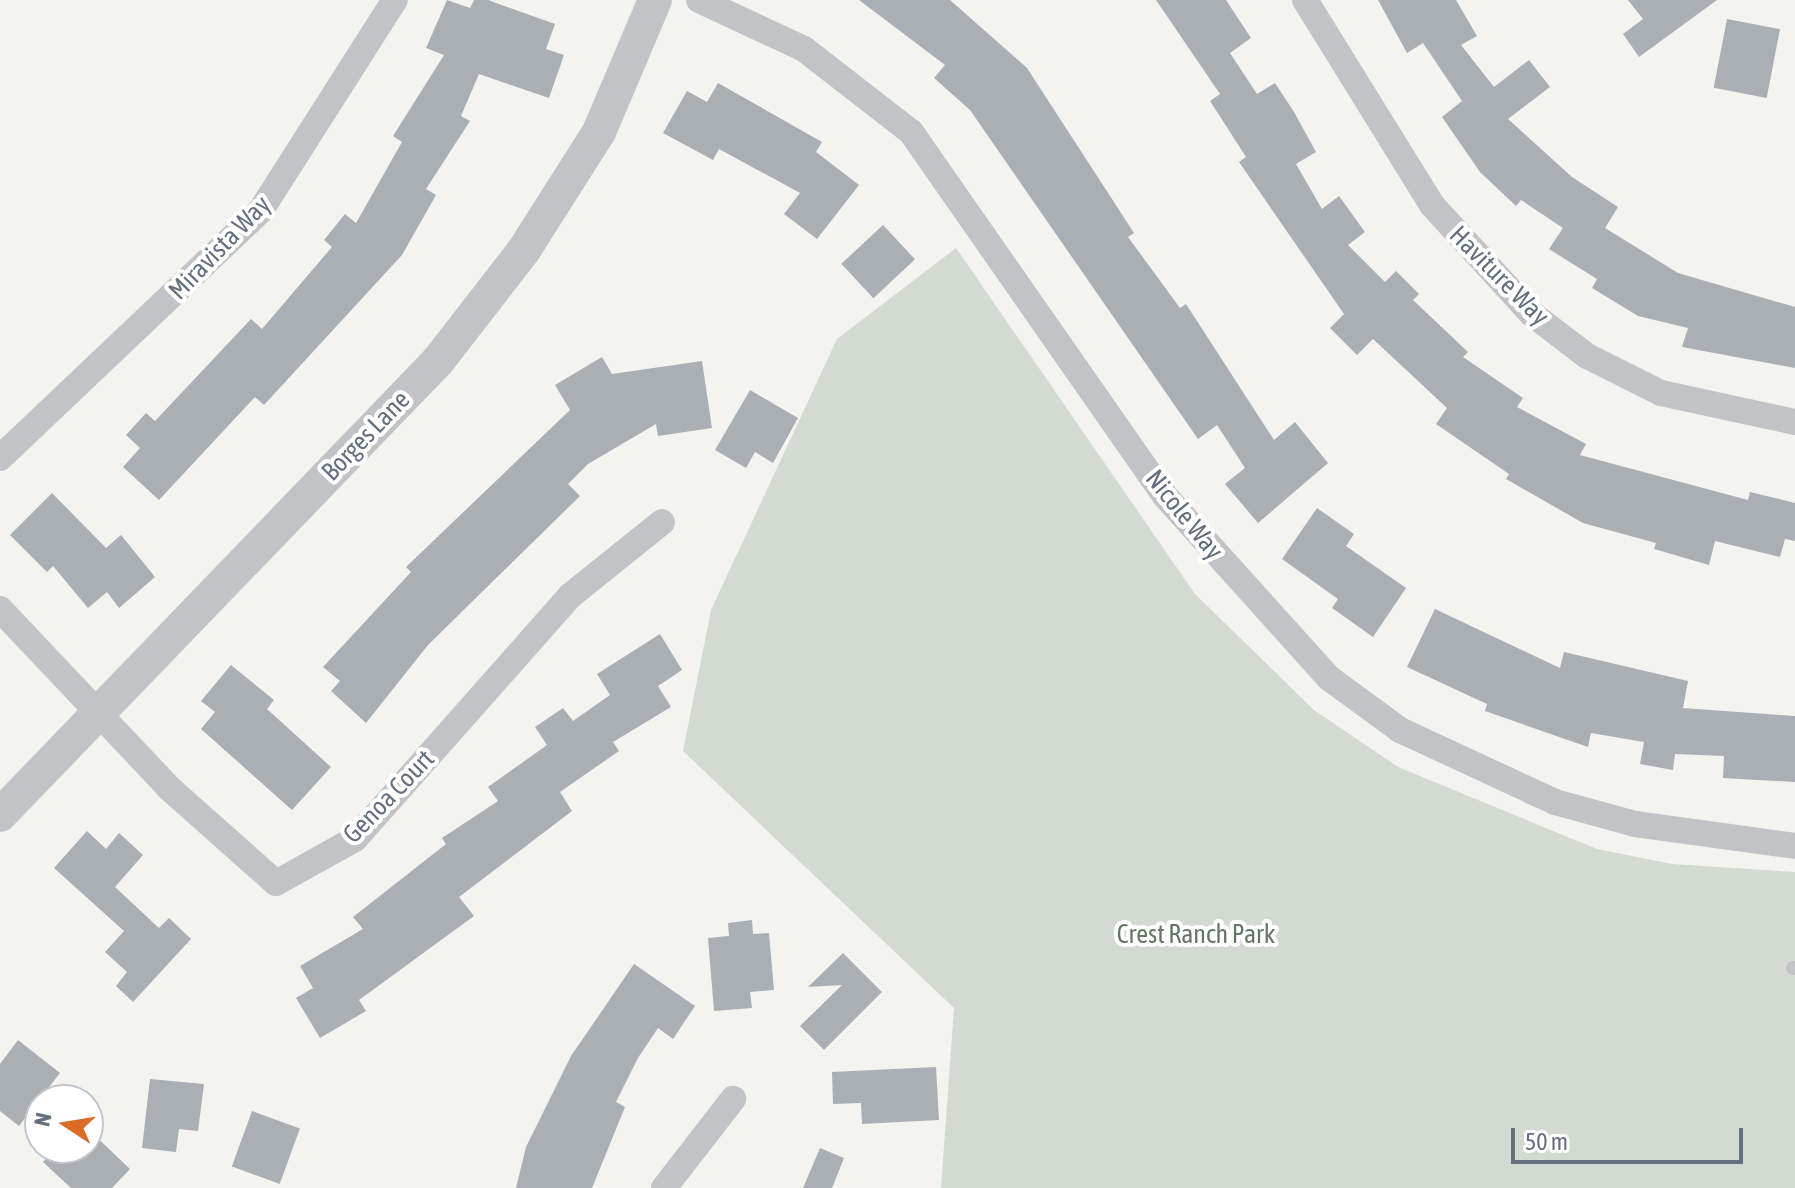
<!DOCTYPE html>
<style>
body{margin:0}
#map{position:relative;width:1795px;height:1188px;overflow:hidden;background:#f3f4ef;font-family:"Asap Condensed",sans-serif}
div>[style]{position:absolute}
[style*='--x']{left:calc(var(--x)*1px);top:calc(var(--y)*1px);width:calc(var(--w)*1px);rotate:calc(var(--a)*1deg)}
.green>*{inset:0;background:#d3dad1}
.building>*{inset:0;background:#aaafb5;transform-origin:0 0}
.service>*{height:14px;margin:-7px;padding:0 7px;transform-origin:7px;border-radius:7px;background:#c1c3c7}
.minor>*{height:26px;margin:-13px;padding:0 13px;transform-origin:13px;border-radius:13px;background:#c1c3c7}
.tertiary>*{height:34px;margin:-17px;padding:0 17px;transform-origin:17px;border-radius:17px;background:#c1c3c7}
span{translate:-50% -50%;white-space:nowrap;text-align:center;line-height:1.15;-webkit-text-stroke:8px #fff;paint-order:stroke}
.street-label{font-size:26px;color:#646f7f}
.park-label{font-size:26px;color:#637762}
.north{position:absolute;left:24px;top:1084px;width:80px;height:80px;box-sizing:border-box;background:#fff;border:2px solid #c1c5cc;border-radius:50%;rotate:282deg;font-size:22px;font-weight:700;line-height:32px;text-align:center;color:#646f7f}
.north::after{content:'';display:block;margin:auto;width:28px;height:36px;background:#da6c28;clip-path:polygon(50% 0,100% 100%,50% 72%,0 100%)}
.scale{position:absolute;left:1511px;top:1128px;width:232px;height:36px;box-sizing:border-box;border:4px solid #646f7f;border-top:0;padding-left:10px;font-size:24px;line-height:28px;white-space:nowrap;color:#646f7f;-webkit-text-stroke:6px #fff;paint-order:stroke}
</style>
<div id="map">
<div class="green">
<div style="clip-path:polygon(956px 248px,1195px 594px,1314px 710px,1398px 767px,1597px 849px,1672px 864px,1795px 872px,1795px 1188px,941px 1188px,954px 1008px,683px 751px,711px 610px,837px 339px)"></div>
</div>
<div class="building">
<div style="clip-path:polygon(447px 0,470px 8px,474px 0,488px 0,555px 24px,546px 49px,564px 55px,549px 98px,479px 74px,461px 116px,470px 121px,426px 189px,436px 195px,402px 255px,264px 405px,255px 397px,159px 500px,123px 467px,140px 448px,126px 435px,146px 413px,155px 421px,251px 319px,262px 329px,332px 247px,324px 240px,345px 214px,356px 223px,402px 142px,393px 136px,444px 55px,426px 48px)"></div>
<div style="clip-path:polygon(859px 0,950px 0,1027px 68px,1134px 233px,1128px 237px,1180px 308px,1186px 304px,1274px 440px,1295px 422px,1328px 463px,1258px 523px,1225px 484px,1245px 468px,1217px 425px,1198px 439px,970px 110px,934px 78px,945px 65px)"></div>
<div style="clip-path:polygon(1156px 0,1226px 0,1251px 38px,1230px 53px,1257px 94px,1275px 83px,1294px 112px,1316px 152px,1296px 164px,1322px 209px,1339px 196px,1365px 232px,1348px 245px,1385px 282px,1396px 271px,1419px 294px,1413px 300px,1468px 352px,1463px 357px,1523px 398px,1517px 407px,1586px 444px,1580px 455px,1748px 500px,1750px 492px,1795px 503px,1795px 541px,1785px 539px,1780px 557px,1715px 541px,1709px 565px,1654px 549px,1656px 543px,1583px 523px,1506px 479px,1509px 474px,1436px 424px,1447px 408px,1373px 339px,1357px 355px,1330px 328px,1344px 314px,1239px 162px,1246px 157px,1210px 101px,1220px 94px)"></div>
<div style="clip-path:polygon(1378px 0,1456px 0,1477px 36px,1461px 45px,1494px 87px,1529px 60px,1550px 87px,1508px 119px,1572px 177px,1618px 207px,1605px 228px,1678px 273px,1795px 307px,1795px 368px,1682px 347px,1688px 328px,1638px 316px,1592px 288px,1597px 279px,1549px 249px,1563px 228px,1521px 200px,1516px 206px,1480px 172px,1442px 117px,1462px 101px,1423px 43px,1407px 53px)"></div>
<div style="clip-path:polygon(1628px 0,1717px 0,1639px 57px,1623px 34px,1643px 19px)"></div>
<div style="left:1727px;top:19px;width:54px;height:70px;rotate:11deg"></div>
<div style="clip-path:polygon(718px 83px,822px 142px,816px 152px,859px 185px,817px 239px,784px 214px,800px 193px,719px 149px,713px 160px,663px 133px,687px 91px,707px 102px)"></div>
<div style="left:883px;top:225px;width:47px;height:57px;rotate:47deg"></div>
<div style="clip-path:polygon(602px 357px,612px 374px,702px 361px,712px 428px,658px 436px,656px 424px,588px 464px,568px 484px,580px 496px,428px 645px,366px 723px,331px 691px,340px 681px,323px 667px,411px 572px,406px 567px,570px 410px,555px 385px)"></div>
<div style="clip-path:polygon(750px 390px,798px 418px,773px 463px,755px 452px,746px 468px,715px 450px)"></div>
<div style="clip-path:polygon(52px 493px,106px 548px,121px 535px,155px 577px,119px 608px,107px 592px,88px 608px,53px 566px,47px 572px,10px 535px)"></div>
<div style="clip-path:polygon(1317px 508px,1354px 534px,1346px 546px,1406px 588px,1373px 637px,1332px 608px,1338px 599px,1282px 559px)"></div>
<div style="clip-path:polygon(1435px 609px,1560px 668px,1564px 652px,1688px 681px,1683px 708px,1795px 716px,1795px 782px,1723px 778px,1724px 756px,1675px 754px,1673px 770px,1640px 764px,1644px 742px,1591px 733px,1588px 747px,1485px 711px,1487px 704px,1407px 667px)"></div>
<div style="clip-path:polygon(660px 634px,682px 670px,658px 686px,671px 707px,613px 742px,619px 751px,560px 792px,572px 811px,459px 897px,474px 916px,359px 1000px,366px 1011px,320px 1038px,296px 998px,313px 988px,300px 966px,363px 929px,353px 917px,446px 844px,442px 838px,498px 801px,488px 787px,547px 745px,535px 727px,563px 708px,573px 721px,610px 695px,597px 674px)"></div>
<div style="clip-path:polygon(231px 665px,274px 700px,267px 709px,331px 767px,292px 810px,201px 729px,215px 712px,201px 701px)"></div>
<div style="clip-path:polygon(87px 831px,106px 849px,119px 833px,143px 855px,115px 887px,159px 928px,169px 918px,191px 939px,133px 1002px,116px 986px,127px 972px,105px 952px,124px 931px,54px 868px)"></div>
<div style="clip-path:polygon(752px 920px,753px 934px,769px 933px,774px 990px,750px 992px,752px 1008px,714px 1011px,708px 938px,729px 936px,728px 923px)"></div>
<div style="clip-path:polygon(843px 953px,882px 992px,824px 1050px,800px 1026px,842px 985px,808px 987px)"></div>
<div style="clip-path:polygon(634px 964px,695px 1006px,673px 1039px,658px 1028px,638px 1058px,616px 1102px,625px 1107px,592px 1188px,516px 1188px,526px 1147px,571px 1056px)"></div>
<div style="clip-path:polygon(18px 1040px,60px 1073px,19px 1126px,0 1111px,0 1064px)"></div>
<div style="clip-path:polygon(936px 1067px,939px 1120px,862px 1124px,861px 1103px,833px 1104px,832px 1072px)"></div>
<div style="clip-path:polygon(150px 1079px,204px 1084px,198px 1131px,179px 1129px,176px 1152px,142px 1148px)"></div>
<div style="left:252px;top:1111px;width:51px;height:59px;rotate:20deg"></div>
<div style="clip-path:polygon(88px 1129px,130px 1169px,112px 1188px,71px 1188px,43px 1162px,56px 1148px,88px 1148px)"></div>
<div style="clip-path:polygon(820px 1148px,844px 1158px,832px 1188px,803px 1188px)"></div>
</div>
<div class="service">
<div style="--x:1793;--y:968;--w:2;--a:0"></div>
</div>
<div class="minor">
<div style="--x:699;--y:0;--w:116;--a:25"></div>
<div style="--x:804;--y:49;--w:135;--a:37.8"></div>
<div style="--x:911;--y:132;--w:444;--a:55.1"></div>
<div style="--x:1165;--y:496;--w:245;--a:48"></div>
<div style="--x:1329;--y:678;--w:88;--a:36.2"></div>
<div style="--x:1400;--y:730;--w:171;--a:24.9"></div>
<div style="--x:1555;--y:802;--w:83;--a:15.4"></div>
<div style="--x:1635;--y:824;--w:162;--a:7.8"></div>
<div style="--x:1305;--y:0;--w:241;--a:58.2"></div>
<div style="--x:1432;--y:205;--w:148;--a:47.5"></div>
<div style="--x:1532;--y:314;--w:69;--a:37.4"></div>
<div style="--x:1587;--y:356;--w:83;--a:26.6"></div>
<div style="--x:1661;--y:393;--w:137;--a:12.2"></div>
<div style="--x:0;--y:458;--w:360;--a:-43.5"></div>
<div style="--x:261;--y:210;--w:249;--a:-57.5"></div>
<div style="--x:0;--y:609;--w:246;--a:46.6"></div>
<div style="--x:169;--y:788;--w:143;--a:41.6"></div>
<div style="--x:276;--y:883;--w:90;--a:-29.1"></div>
<div style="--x:355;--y:839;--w:324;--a:-48.5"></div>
<div style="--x:570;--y:596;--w:118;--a:-38.8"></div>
<div style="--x:664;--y:1188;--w:113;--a:-52.2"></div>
</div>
<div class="tertiary">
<div style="--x:0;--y:815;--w:631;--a:-46.03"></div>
<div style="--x:438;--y:361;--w:140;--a:-52.2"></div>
<div style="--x:524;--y:250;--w:140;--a:-57.6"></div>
<div style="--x:599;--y:132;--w:143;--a:-67"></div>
</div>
<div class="street-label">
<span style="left:220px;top:248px;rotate:-46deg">Miravista Way</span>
<span style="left:1499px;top:276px;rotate:45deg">Haviture Way</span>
<span style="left:366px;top:436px;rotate:-46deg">Borges Lane</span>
<span style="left:1184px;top:515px;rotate:51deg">Nicole Way</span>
<span style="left:389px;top:797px;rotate:-46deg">Genoa Court</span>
</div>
<div class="park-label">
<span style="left:1196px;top:935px">Crest Ranch Park</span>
</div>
<div class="north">N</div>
<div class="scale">50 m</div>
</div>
